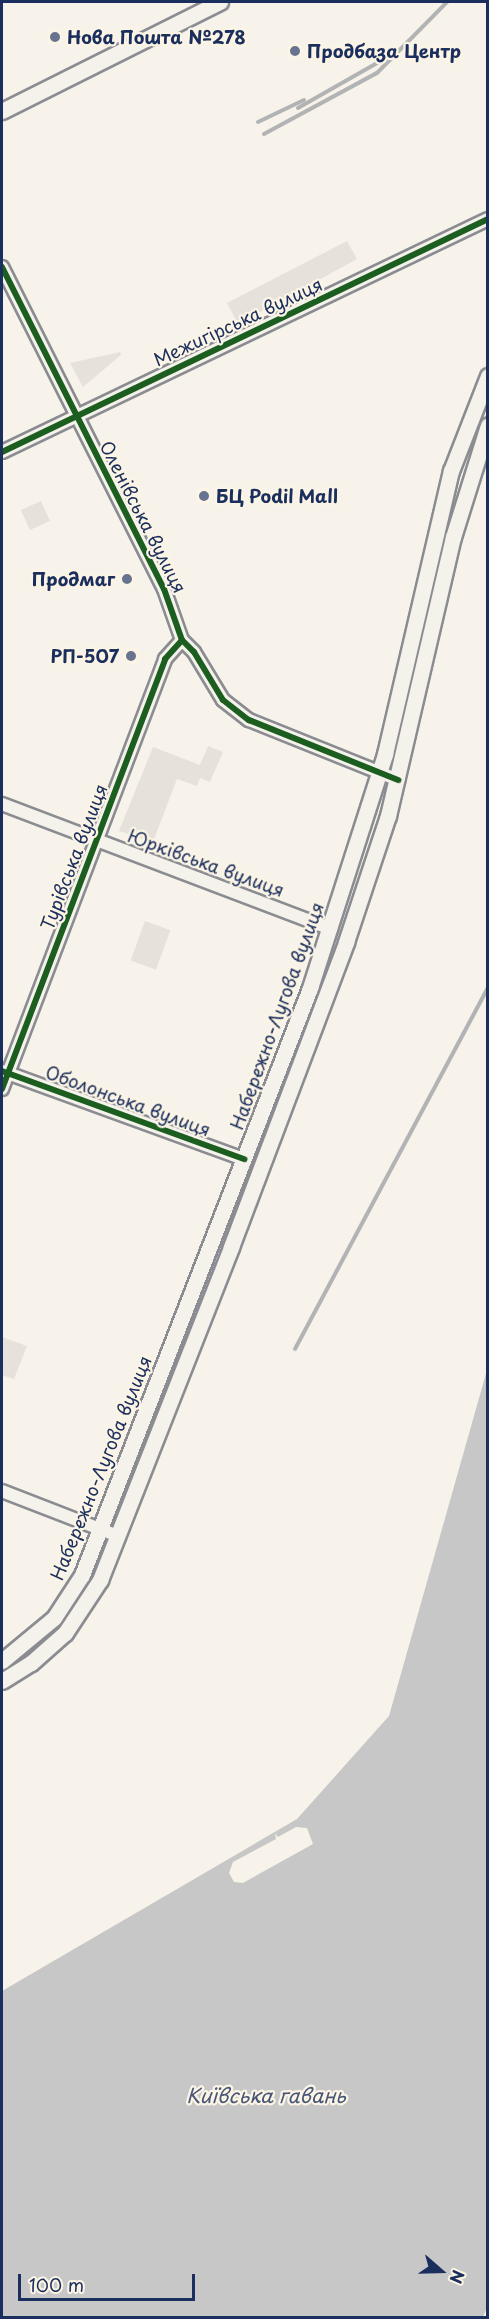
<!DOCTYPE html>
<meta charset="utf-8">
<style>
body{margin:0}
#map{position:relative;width:489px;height:2319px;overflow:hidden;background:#f7f3ea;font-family:"Playpen Sans",sans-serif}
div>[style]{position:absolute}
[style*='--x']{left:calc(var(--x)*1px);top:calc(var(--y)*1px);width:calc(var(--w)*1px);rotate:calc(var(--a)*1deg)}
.green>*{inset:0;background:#e6e2db;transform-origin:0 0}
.water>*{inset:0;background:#c7c7c7}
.pier>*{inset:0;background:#f7f3ea}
.roads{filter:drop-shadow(2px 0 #8a8c91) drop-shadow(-2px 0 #8a8c91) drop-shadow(0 2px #8a8c91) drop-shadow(0 -2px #8a8c91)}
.minor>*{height:12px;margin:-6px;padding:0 6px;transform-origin:6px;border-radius:6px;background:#f5f2ec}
.major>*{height:15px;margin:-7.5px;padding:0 7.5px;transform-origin:7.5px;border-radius:7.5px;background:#f5f2ec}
.rail>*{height:4px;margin:-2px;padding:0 2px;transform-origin:2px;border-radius:2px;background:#b2b3b4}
.cycleway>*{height:6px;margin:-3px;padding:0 3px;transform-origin:3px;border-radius:3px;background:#1b5e20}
.dots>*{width:16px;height:16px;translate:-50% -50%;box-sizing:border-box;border:3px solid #fcf5e5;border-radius:50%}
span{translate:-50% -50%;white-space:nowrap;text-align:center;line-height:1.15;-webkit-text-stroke:4.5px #fcf5e5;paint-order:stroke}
.poi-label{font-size:18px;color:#1b2f5e;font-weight:700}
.left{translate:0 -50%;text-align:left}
.right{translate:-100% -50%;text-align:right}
.street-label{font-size:18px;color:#1b2f5e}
.water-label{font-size:20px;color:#485779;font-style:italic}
.frame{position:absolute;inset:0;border:3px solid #1b2f5e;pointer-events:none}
.north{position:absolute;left:411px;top:2241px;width:60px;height:60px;-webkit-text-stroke:4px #fcf5e5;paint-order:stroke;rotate:110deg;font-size:16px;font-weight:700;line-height:24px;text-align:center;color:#1b2f5e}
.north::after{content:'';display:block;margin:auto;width:21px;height:27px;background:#1b2f5e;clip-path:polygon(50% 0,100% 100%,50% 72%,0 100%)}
.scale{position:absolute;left:18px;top:2274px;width:177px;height:27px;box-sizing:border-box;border:3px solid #1b2f5e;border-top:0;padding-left:8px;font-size:18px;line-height:21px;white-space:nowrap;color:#1b2f5e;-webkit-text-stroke:4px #fcf5e5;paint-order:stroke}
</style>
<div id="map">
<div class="green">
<div style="clip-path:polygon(347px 241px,357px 259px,244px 321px,236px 320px,227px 303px)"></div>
<div style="clip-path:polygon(120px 352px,121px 355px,83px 387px,70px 363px)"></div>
<div style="left:41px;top:501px;width:22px;height:22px;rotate:66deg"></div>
<div style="clip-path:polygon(208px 746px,223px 752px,210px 782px,200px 778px,197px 786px,177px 779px,153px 842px,119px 831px,153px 747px,200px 765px)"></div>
<div style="left:145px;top:921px;width:27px;height:42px;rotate:20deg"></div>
<div style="clip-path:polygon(2px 1337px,27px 1346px,14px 1379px,2px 1375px)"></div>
</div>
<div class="water">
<div style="clip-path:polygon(487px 1370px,488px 2305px,483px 2317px,2px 2318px,2px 1991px,297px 1819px,389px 1716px)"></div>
</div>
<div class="pier">
<div style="clip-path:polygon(296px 1827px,307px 1828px,313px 1844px,243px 1883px,234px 1882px,229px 1873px,233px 1862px,276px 1839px,275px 1833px,278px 1837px)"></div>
</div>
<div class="roads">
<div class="minor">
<div style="--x:2;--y:267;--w:360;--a:63.3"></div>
<div style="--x:164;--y:589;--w:54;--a:70.6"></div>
<div style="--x:182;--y:640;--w:17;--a:45"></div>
<div style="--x:194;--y:652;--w:56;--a:58.9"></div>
<div style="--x:223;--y:700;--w:33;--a:38"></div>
<div style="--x:249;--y:720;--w:161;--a:21.9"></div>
<div style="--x:2;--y:452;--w:539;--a:-25.61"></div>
<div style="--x:2;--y:804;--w:352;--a:20.8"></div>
<div style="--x:2;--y:1071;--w:258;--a:20"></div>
<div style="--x:2;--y:1089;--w:460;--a:-69.2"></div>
<div style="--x:165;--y:659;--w:25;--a:-48"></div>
<div style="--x:2;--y:1491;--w:124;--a:21.2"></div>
</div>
<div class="major">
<div style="--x:2;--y:111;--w:244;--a:-26.6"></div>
<div style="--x:2;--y:1661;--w:67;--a:-39.6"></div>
<div style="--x:54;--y:1618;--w:51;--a:-56.9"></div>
<div style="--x:82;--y:1575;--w:630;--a:-68.77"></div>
<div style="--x:310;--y:988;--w:246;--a:-72.2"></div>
<div style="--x:385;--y:754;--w:291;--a:-76.9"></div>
<div style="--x:451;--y:471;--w:102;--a:-68.7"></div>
<div style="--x:2;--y:1681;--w:34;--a:-32"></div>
<div style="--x:31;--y:1663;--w:45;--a:-41.4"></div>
<div style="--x:65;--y:1633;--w:64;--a:-56.6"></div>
<div style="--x:100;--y:1580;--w:358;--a:-68.5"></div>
<div style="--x:231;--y:1247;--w:326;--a:-69.3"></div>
<div style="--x:346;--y:942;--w:133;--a:-71.6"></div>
<div style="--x:388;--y:816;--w:286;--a:-76.9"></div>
<div style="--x:453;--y:537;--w:117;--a:-72.6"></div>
</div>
</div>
<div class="rail">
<div style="--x:298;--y:108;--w:93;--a:-29.6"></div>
<div style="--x:258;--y:122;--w:51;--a:-25.6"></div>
<div style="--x:264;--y:134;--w:128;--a:-28.4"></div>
<div style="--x:377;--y:73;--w:100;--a:-45.4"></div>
<div style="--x:295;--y:1349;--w:410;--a:-61.9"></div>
</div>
<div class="cycleway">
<div style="--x:2;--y:267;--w:360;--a:63.3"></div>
<div style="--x:164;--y:589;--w:54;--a:70.6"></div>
<div style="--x:182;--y:640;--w:17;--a:45"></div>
<div style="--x:194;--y:652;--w:56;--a:58.9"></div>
<div style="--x:223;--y:700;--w:33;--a:38"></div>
<div style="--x:249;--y:720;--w:161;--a:21.9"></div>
<div style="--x:2;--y:452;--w:539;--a:-25.61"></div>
<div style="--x:2;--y:1071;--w:258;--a:20"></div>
<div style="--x:2;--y:1089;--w:460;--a:-69.2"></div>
<div style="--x:165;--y:659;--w:25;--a:-48"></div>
</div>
<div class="dots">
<div style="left:55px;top:37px;background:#68748f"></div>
<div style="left:295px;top:51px;background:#68748f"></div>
<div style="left:204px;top:496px;background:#68748f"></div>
<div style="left:127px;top:579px;background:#68748f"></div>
<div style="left:131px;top:656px;background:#68748f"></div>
</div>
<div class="poi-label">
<span class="left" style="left:67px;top:37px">Нова Пошта №278</span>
<span class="left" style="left:307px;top:51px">Продбаза Центр</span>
<span class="left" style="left:216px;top:496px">БЦ Podil Mall</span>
<span class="right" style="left:115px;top:579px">Продмаг</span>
<span class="right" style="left:119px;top:656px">РП-507</span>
</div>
<div class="street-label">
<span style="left:238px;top:322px;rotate:-25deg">Межигірська вулиця</span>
<span style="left:143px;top:517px;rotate:63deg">Оленівська вулиця</span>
<span style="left:74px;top:857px;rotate:-69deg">Турівська вулиця</span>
<span style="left:206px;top:863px;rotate:20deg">Юрківська вулиця</span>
<span style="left:277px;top:1016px;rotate:-70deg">Набережно-Лугова вулиця</span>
<span style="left:128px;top:1101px;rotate:20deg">Оболонська вулиця</span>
<span style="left:101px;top:1468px;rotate:-68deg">Набережно-Лугова вулиця</span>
</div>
<div class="water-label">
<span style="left:266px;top:2095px">Київська гавань</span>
</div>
<div class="frame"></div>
<div class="north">N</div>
<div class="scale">100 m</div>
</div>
